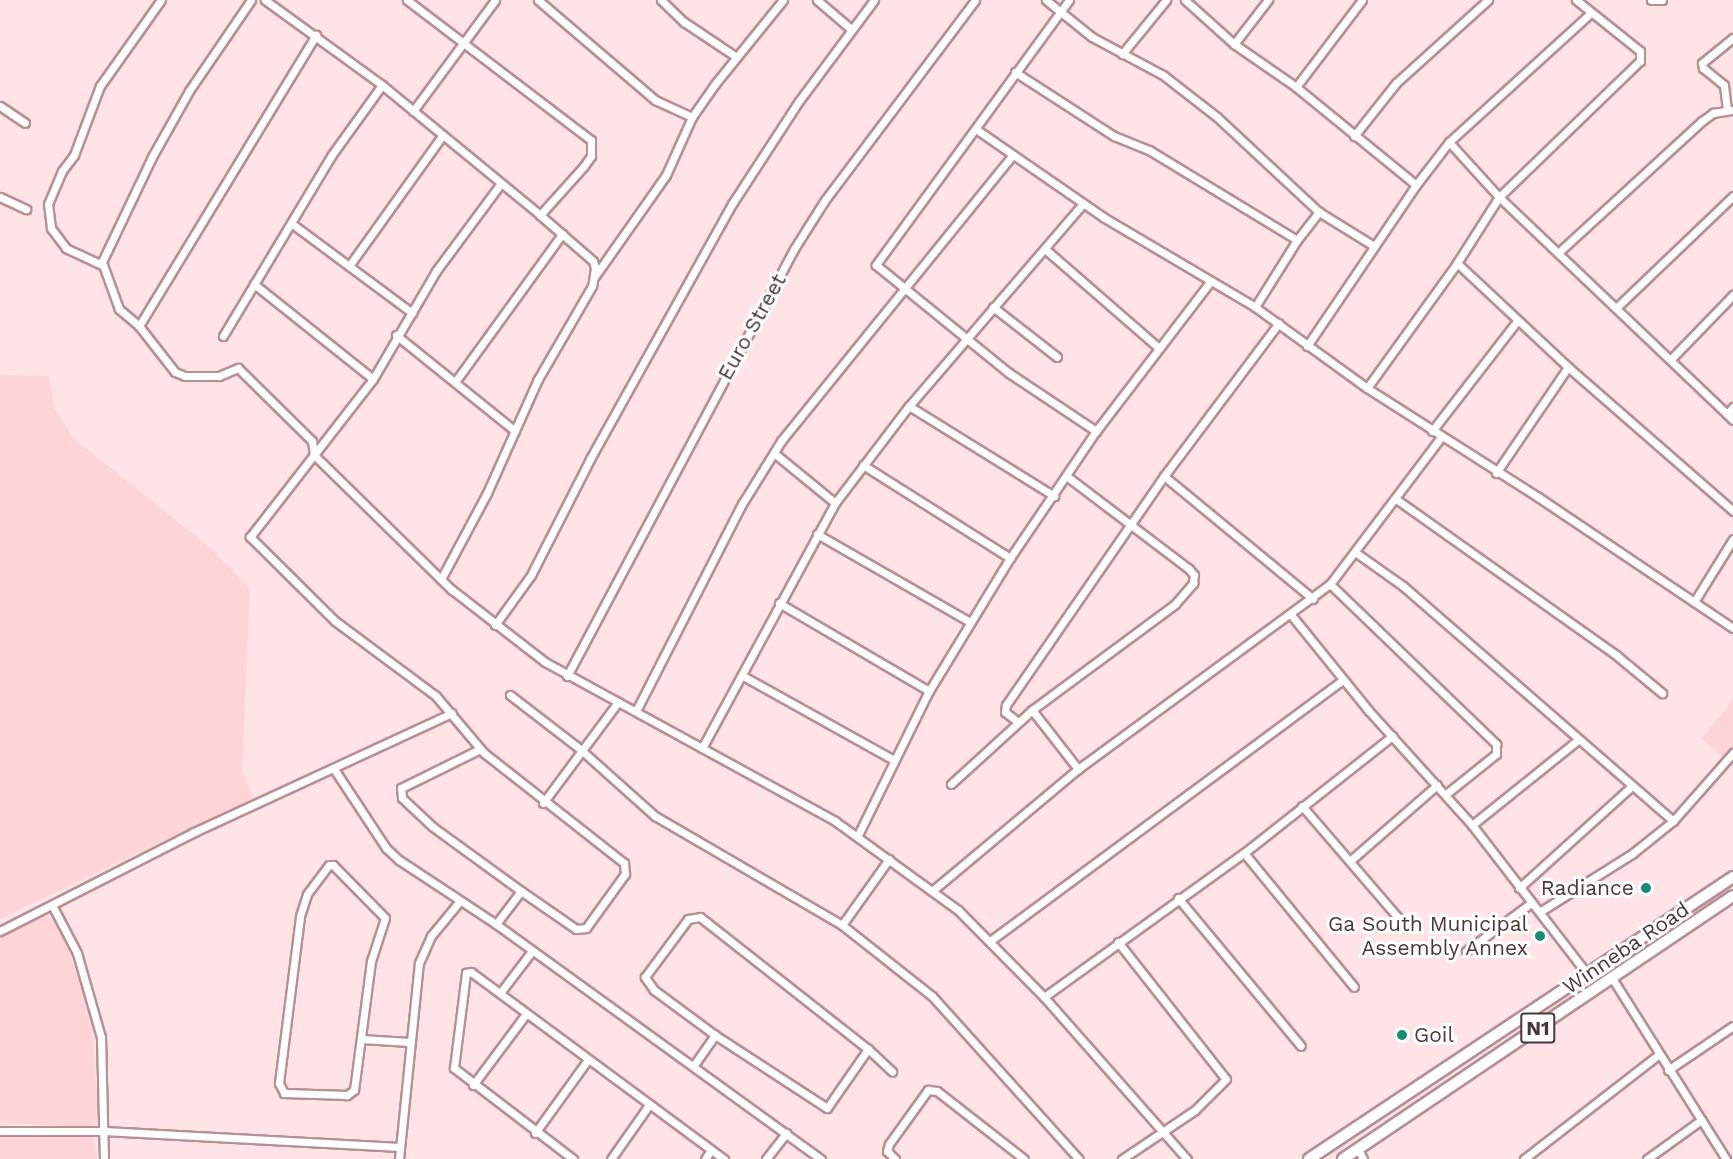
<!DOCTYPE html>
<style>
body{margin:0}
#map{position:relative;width:1733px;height:1159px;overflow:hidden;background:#fee4e7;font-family:"Work Sans",sans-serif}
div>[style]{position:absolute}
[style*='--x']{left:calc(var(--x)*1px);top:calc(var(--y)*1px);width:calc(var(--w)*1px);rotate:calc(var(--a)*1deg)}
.built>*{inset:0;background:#fdd5d9}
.roads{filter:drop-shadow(2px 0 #b69094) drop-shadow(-2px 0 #b69094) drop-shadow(0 2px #b69094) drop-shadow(0 -2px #b69094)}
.minor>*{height:7px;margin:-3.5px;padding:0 3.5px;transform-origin:3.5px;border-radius:3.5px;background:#fff}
.highway>*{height:10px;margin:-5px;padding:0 5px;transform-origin:5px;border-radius:5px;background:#fff}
.dots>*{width:16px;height:16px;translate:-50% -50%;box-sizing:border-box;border:3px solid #fff;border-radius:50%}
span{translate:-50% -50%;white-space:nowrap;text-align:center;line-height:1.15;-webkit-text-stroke:6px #fff;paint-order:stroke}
.shield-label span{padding:2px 4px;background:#fff;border:2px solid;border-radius:4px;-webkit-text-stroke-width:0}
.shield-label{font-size:20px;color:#48383a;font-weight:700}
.street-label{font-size:21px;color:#48383a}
.poi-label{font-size:21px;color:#48383a}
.right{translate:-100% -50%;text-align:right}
.left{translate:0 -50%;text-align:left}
</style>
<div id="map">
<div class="built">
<div style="clip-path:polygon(0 375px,49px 376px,54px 407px,73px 438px,206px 544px,250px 588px,242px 772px,254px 798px,0 919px)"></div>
<div style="clip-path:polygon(1733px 700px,1733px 751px,1726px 760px,1701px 739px)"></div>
<div style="clip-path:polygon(44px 915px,52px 919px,68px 949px,92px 1020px,99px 1122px,92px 1127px,0 1123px,0 935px)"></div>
<div style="clip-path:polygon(0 1134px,93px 1137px,97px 1159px,0 1159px)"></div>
</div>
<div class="roads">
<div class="minor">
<div style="--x:251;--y:0;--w:110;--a:124.3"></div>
<div style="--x:189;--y:91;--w:76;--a:119.3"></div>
<div style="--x:152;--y:157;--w:116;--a:115.5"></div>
<div style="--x:102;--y:262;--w:50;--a:70.1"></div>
<div style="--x:119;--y:309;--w:26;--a:40"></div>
<div style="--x:139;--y:326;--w:341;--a:-58.7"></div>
<div style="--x:265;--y:0;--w:145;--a:36"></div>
<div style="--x:382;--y:85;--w:205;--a:39.4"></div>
<div style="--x:540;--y:215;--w:70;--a:41"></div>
<div style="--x:593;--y:261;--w:7;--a:74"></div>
<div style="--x:595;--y:268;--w:18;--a:99"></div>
<div style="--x:592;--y:286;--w:108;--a:120.1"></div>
<div style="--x:538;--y:379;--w:125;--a:114.1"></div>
<div style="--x:487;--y:493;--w:98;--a:118.1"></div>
<div style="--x:407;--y:0;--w:231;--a:37.3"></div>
<div style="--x:591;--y:140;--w:16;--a:90"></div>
<div style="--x:591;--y:156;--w:12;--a:125"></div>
<div style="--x:584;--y:166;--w:66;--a:131.9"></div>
<div style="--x:538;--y:0;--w:154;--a:40.5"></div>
<div style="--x:655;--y:100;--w:41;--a:24.7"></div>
<div style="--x:661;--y:0;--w:32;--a:44"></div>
<div style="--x:684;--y:22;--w:61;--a:33.7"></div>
<div style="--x:817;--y:0;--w:45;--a:40.5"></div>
<div style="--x:1046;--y:0;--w:59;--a:38.8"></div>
<div style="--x:1092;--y:37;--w:81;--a:28.2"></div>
<div style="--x:1163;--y:75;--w:68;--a:37.9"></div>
<div style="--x:1217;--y:117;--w:139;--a:43"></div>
<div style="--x:1319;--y:212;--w:65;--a:31.7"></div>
<div style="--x:1069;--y:0;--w:328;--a:126.1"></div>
<div style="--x:876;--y:265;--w:171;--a:39.1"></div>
<div style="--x:1009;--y:373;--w:105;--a:33.7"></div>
<div style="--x:1185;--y:0;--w:66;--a:41.9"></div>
<div style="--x:1234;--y:44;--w:75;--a:34.7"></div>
<div style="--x:1296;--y:87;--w:155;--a:39.2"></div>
<div style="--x:1651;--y:0;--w:11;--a:0"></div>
<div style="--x:1234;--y:44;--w:56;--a:-52.3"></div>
<div style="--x:1122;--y:54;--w:70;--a:-50.8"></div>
<div style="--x:1015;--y:72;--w:118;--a:32.9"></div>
<div style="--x:1114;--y:136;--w:38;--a:22"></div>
<div style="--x:1149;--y:150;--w:173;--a:31.3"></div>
<div style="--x:1297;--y:240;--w:36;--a:-52"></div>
<div style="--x:1296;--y:87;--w:109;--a:-52.8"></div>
<div style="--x:0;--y:106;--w:30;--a:34"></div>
<div style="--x:1727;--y:110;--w:25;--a:-97"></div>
<div style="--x:1724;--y:85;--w:27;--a:-141"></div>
<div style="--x:1703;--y:68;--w:5;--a:-101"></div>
<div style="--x:1702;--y:63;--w:40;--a:-39"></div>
<div style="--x:413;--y:111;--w:138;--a:-53.5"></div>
<div style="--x:976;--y:129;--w:155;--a:34.7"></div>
<div style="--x:1103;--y:217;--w:177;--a:30.6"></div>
<div style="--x:1255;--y:307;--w:138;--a:35.9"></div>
<div style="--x:1367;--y:388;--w:203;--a:32.5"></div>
<div style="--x:1538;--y:497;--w:235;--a:33.9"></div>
<div style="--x:1354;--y:136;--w:68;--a:-51.6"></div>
<div style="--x:1396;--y:83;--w:124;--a:-42.1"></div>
<div style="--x:1449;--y:142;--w:74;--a:47.7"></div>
<div style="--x:1499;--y:197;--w:315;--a:43.6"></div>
<div style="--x:0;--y:197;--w:29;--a:25"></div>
<div style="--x:291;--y:223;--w:151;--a:36.6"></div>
<div style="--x:1045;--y:249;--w:151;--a:41"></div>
<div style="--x:1559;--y:252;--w:194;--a:-42.5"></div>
<div style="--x:1702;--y:121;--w:14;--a:-36"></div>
<div style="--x:1713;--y:113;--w:20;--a:-9"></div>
<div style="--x:1457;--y:263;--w:152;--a:43.1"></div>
<div style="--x:1568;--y:367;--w:219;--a:41.1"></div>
<div style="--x:102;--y:265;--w:40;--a:-155"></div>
<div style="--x:66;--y:248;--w:25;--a:-127"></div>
<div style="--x:51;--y:228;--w:24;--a:-97"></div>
<div style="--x:48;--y:204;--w:36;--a:-67"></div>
<div style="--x:62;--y:171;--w:20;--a:-53"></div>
<div style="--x:74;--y:155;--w:74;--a:-69.4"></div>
<div style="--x:100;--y:86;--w:105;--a:-54.7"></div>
<div style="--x:349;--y:266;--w:160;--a:-54.4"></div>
<div style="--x:595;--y:276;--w:123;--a:-54.9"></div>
<div style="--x:666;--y:175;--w:64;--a:-65.9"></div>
<div style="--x:692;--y:117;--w:40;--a:-55.1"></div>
<div style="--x:715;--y:84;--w:108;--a:-51"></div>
<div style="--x:254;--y:284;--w:152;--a:38.6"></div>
<div style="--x:993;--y:307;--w:81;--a:38"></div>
<div style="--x:1255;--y:307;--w:79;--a:-57.9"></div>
<div style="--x:1616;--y:308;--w:162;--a:-43.7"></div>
<div style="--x:139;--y:326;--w:58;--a:52"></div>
<div style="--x:175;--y:372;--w:11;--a:22"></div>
<div style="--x:185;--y:376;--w:34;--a:0"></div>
<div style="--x:219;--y:376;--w:21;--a:-23"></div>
<div style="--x:238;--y:368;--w:104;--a:44.6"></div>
<div style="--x:312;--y:441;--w:14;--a:82"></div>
<div style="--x:314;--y:455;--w:192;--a:44.4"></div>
<div style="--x:451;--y:589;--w:119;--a:37.8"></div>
<div style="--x:545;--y:662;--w:331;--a:28.7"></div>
<div style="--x:835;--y:821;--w:152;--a:35.9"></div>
<div style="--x:958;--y:910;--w:122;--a:45.3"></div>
<div style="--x:1044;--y:997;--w:216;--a:48.6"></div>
<div style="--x:396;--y:335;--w:153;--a:38.9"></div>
<div style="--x:223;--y:336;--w:210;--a:-59"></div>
<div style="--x:331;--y:156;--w:87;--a:-54.3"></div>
<div style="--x:1307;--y:346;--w:194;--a:-55.9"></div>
<div style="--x:1416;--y:185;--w:54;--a:-52.5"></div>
<div style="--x:1449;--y:142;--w:192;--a:-42.3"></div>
<div style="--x:1672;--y:358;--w:88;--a:-45.9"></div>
<div style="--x:455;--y:382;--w:183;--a:-54.1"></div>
<div style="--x:1367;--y:388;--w:154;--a:-54.2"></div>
<div style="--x:1457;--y:263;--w:78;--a:-57.5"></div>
<div style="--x:1499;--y:197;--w:196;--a:-44"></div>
<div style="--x:1640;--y:61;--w:10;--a:-90"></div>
<div style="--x:1640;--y:51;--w:82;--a:-141.4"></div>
<div style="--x:909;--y:406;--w:171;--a:31.8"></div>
<div style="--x:1733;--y:407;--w:9;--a:131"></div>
<div style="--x:1727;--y:414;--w:8;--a:45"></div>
<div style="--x:1432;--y:431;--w:139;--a:-52.3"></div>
<div style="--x:774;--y:453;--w:79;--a:39.3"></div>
<div style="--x:863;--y:465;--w:174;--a:32.3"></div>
<div style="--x:1496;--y:473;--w:128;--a:-55.8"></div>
<div style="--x:1164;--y:476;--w:193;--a:39.5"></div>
<div style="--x:1396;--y:499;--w:270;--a:35.3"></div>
<div style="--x:1616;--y:655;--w:60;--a:39.6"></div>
<div style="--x:817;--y:534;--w:177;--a:29.9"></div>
<div style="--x:1355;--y:552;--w:59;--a:35.3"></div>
<div style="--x:1403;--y:586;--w:358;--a:41"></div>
<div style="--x:1330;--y:584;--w:231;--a:43.9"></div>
<div style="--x:1496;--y:744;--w:10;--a:90"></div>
<div style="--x:1496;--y:754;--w:64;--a:141.3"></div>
<div style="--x:1694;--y:602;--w:74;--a:-58.2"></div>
<div style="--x:779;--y:603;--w:174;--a:30.4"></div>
<div style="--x:1292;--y:616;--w:122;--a:51"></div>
<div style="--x:1369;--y:711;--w:154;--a:47.9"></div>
<div style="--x:1472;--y:825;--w:190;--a:52.3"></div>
<div style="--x:495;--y:625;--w:62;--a:-54.2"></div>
<div style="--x:531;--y:575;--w:130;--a:-63"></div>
<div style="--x:590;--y:459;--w:292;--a:-60.9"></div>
<div style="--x:732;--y:204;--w:123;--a:-57"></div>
<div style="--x:799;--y:101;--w:126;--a:-53.4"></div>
<div style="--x:567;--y:676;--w:484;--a:-62"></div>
<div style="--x:794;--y:249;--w:58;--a:-57.7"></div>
<div style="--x:825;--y:200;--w:250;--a:-53.1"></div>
<div style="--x:743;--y:676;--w:173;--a:29.1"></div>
<div style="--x:510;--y:695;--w:88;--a:37.6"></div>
<div style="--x:580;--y:749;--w:101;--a:41.8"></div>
<div style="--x:655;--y:816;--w:216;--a:30.2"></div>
<div style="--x:842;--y:925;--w:115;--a:38.3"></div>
<div style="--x:932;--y:996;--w:219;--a:48"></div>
<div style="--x:1032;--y:710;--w:75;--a:52.1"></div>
<div style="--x:636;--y:711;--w:233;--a:-62.9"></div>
<div style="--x:742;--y:504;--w:74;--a:-58.2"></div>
<div style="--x:781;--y:441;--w:365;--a:-51"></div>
<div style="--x:1018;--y:722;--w:16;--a:-142"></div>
<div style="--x:1005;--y:712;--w:7;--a:-82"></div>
<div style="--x:1006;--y:705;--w:278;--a:-55.4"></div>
<div style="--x:1164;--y:476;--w:191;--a:-53.1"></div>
<div style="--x:702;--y:748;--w:279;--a:-61.5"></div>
<div style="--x:835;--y:503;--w:122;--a:-52.7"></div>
<div style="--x:909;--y:406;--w:267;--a:-49.3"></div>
<div style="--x:480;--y:749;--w:88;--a:153.7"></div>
<div style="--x:401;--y:788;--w:10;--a:84"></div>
<div style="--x:402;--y:798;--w:42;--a:43.1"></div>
<div style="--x:433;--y:827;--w:109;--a:36"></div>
<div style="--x:521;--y:891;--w:67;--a:34.6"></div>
<div style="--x:576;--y:929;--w:10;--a:-6"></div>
<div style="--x:586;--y:928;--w:67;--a:-54.2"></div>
<div style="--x:625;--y:874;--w:11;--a:-95"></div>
<div style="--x:624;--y:863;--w:178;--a:-141.8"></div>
<div style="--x:484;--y:753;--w:75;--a:-130.1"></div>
<div style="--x:436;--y:696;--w:126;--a:-143.4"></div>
<div style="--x:335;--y:621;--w:120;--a:-135.3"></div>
<div style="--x:250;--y:537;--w:200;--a:-52.1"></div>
<div style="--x:373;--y:379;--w:125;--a:-59.7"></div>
<div style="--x:436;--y:271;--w:109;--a:-53.5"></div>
<div style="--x:334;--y:769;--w:95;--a:56.6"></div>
<div style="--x:386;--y:848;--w:18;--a:43"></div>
<div style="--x:399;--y:860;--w:116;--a:33.4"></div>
<div style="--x:496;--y:924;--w:401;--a:35.9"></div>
<div style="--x:951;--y:784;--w:110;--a:-42.4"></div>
<div style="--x:1032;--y:710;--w:178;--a:-36.5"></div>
<div style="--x:1175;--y:604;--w:28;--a:-49"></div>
<div style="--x:1193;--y:583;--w:8;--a:-83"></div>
<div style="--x:1194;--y:575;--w:8;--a:-130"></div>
<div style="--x:1189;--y:569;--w:152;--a:-142.8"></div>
<div style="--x:543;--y:803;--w:126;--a:-53.4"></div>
<div style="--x:1302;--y:806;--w:161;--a:49.3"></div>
<div style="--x:1472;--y:825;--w:137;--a:-38.8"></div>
<div style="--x:858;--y:835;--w:161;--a:-63.8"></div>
<div style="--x:929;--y:691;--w:156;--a:-58.7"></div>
<div style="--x:1010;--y:558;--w:153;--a:-55.9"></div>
<div style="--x:1096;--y:431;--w:188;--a:-52.6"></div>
<div style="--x:1244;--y:853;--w:173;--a:50.6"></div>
<div style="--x:1351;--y:860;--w:114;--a:-41.1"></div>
<div style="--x:329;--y:865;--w:4;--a:0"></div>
<div style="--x:333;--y:865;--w:74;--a:45.5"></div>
<div style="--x:385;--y:918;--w:45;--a:108"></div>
<div style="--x:371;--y:961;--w:130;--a:97.5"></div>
<div style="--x:354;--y:1090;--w:9;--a:144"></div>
<div style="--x:347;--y:1095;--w:63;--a:-178.2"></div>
<div style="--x:284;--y:1093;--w:11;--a:-117"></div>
<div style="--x:279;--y:1083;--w:168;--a:-82.8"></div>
<div style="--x:300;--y:916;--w:23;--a:-72"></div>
<div style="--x:307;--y:894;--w:36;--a:-53"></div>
<div style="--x:1519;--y:888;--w:152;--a:-42.1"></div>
<div style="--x:932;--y:891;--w:190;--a:-39.9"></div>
<div style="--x:1078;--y:769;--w:313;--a:-36.3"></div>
<div style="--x:1330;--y:584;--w:184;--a:-52.9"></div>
<div style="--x:1178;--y:898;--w:192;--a:50.3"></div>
<div style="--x:52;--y:905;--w:54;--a:62.5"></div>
<div style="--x:77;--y:953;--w:87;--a:74.1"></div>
<div style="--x:101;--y:1037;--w:122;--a:88.6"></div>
<div style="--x:1541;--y:911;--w:109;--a:-32.2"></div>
<div style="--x:1633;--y:853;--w:51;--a:-38.7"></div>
<div style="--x:1673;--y:821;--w:91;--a:-48.6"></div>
<div style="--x:496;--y:924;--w:41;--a:-52.9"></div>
<div style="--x:842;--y:925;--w:81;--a:-54.5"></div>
<div style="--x:0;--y:931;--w:216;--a:-27"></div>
<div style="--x:192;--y:833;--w:286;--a:-24.8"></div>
<div style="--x:990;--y:941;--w:439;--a:-36.5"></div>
<div style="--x:1118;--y:942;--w:174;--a:51.8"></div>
<div style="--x:1226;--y:1079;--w:44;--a:135"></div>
<div style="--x:1195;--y:1110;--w:88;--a:146.1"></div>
<div style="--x:1466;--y:951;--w:81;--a:-36.4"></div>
<div style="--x:1612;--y:978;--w:214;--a:57.8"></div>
<div style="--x:500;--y:993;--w:53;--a:-52.7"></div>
<div style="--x:1044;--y:997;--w:246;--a:-35.8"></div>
<div style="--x:1244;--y:853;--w:189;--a:-38.3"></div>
<div style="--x:362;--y:1039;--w:47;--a:3.7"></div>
<div style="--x:868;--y:1049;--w:72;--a:124.8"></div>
<div style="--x:827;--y:1108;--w:134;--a:-146.9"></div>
<div style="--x:715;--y:1035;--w:76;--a:-143.6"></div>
<div style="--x:654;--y:990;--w:16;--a:-125"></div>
<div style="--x:645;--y:977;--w:72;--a:-53.4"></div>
<div style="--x:688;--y:919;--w:12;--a:-9"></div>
<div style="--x:700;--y:917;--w:214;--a:38.2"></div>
<div style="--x:868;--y:1049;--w:33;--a:43"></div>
<div style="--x:694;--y:1065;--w:37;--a:-55"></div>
<div style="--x:1668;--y:1070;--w:78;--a:-34.1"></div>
<div style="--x:473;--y:1085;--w:89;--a:-53.3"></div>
<div style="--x:0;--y:1131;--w:104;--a:0"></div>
<div style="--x:104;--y:1131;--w:296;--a:3.1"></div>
<div style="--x:535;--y:1133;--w:89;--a:-54.2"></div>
<div style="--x:1358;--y:1149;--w:11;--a:63"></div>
<div style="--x:399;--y:1159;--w:197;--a:-84.2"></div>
<div style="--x:419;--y:963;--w:30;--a:-66"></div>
<div style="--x:431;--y:936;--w:44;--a:-50.5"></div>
<div style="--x:573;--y:1159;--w:150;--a:-142.6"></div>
<div style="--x:454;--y:1068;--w:96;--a:-82.8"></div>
<div style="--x:466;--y:973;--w:5;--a:-11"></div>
<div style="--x:471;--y:972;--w:315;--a:36.5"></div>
<div style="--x:611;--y:1159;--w:66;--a:-54.9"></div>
<div style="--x:705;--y:1159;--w:11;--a:-56"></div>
<div style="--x:766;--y:1159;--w:33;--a:-52"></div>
<div style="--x:895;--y:1159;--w:11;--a:-135"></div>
<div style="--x:887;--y:1151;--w:7;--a:-74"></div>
<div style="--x:889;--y:1144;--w:67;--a:-54.2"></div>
<div style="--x:928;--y:1090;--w:9;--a:6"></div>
<div style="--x:937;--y:1091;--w:110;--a:38"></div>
<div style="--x:1524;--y:1159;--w:170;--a:-37.8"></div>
<div style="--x:1647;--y:1159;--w:67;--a:-35.8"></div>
</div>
<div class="highway">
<div style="--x:1309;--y:1159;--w:509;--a:-33.63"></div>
<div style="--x:1343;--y:1159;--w:470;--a:-34"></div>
</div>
</div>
<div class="dots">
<div style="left:1646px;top:888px;background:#178e70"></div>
<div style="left:1540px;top:936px;background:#178e70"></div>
<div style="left:1402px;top:1035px;background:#178e70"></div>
</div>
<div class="shield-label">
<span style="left:1538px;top:1028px">N1</span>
</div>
<div class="street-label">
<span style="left:752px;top:327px;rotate:-61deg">Euro Street</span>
<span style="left:1626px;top:948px;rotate:-34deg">Winneba Road</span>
</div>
<div class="poi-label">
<span class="right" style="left:1634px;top:888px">Radiance</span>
<span class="right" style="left:1528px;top:936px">Ga South Municipal<br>Assembly Annex</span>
<span class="left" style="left:1414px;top:1035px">Goil</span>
</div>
</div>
